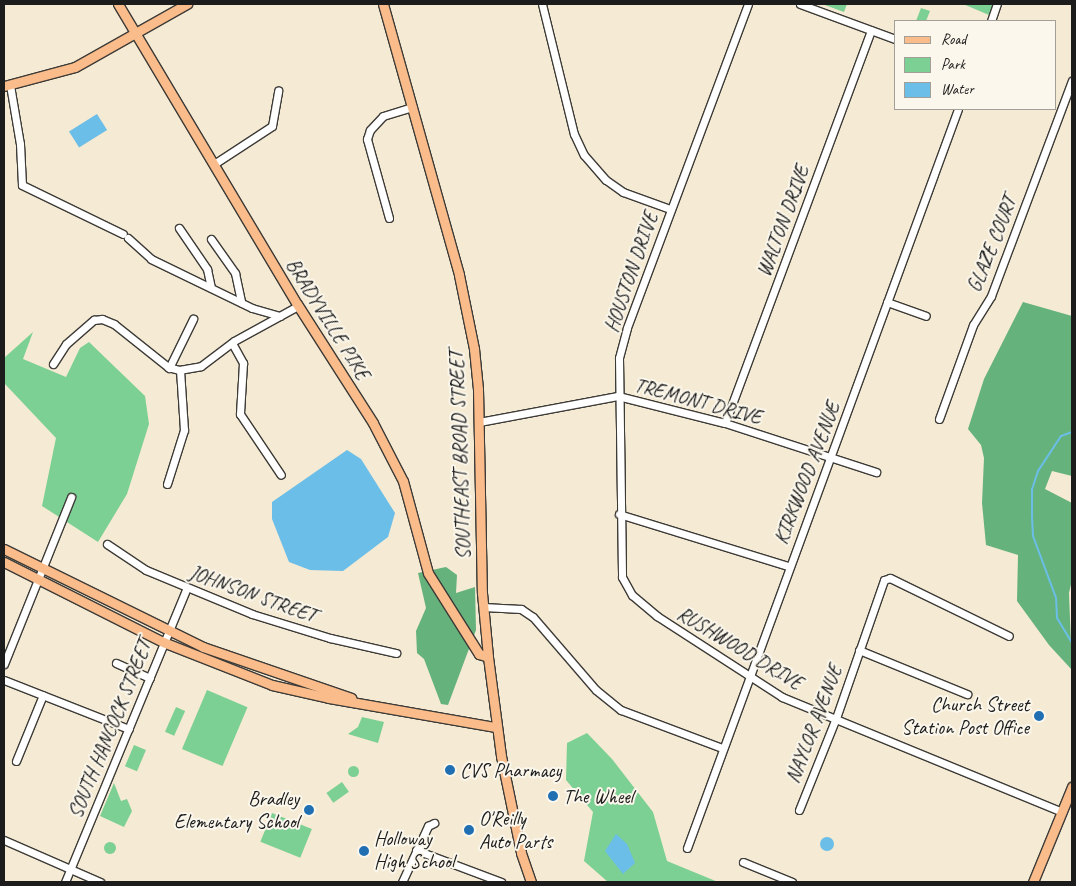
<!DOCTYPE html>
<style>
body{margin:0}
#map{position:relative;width:1076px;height:886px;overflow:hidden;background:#f5ead3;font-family:Caveat,sans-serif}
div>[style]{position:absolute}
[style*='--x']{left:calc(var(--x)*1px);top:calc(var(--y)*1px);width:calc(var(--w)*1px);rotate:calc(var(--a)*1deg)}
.green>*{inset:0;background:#7cd093;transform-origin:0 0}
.round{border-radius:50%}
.forest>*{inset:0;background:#65b27d}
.water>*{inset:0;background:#6bbee7;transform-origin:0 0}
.stream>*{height:2px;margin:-1px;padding:0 1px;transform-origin:1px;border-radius:1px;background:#6bbee7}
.roads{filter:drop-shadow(1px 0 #3d3b37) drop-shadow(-1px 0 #3d3b37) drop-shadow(0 1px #3d3b37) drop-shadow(0 -1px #3d3b37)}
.minor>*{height:7px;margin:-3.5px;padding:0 3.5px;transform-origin:3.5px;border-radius:3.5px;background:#fff}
.major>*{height:9px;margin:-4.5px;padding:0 4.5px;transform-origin:4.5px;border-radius:4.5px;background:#fabc8b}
.dots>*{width:14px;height:14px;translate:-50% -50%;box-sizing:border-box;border:2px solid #fbf7ec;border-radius:50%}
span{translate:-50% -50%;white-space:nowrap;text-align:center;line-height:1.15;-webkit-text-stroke:4px #fbf7ec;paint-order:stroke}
.street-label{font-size:20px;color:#1c1c1c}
.poi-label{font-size:20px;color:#1c1c1c}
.right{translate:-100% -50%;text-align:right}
.left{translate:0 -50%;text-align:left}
.frame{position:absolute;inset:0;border:5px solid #1c1c1c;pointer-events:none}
.legend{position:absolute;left:894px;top:20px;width:162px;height:90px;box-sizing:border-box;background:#fbf7ec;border:1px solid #a29f99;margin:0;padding:6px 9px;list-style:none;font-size:15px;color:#1c1c1c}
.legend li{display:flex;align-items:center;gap:10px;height:25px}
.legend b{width:25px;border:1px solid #a29f99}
</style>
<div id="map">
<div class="green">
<div style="clip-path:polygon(822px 4px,847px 4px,844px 12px)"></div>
<div style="clip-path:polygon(963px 4px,994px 4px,989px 15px)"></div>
<div style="clip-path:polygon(921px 8px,930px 11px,926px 21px,916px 21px)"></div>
<div style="clip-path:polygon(33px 332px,23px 359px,66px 377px,80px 348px,89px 342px,145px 396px,149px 424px,127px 494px,98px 542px,42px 506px,56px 438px,4px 383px,4px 358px)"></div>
<div style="left:207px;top:690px;width:44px;height:64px;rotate:23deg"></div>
<div style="left:176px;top:707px;width:10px;height:27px;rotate:24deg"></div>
<div style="clip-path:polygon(362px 717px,384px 722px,378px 743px,348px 734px,358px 727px)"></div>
<div style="clip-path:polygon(587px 733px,612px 759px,653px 812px,667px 861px,718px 882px,608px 882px,584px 861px,593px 812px,566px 780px,567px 743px)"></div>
<div style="left:134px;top:745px;width:13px;height:23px;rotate:23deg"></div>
<div class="round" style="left:347.5px;top:765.5px;width:11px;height:11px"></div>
<div style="left:342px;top:782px;width:12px;height:19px;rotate:55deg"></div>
<div style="clip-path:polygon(114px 783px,121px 801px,127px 799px,132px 811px,124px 827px,100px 816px)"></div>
<div style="left:272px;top:813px;width:43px;height:31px;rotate:22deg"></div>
<div class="round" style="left:104px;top:842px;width:12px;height:12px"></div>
</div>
<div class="forest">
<div style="clip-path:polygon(1023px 302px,1072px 316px,1072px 476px,1052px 471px,1045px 489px,1072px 503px,1072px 580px,1069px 593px,1072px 670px,1049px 645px,1017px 601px,1018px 555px,986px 545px,982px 503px,984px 458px,981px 445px,968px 429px,984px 379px)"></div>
<div style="clip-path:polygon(446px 567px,457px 575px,456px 593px,475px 587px,476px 630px,448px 705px,441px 704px,424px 659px,417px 653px,416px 631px,426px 608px,418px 573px)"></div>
</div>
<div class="water">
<div style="left:97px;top:114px;width:19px;height:33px;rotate:58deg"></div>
<div style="clip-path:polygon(347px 450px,361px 459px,395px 513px,388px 537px,343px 571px,310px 570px,289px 562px,272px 519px,272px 502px)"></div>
<div style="clip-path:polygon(616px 834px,627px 844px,635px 863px,623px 874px,605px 851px)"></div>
<div class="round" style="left:820px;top:837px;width:14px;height:14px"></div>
</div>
<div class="stream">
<div style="--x:1072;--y:432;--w:12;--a:160"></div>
<div style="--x:1061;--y:436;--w:42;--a:123.3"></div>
<div style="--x:1038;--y:471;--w:20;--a:108"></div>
<div style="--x:1032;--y:490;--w:27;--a:90"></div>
<div style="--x:1032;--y:517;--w:19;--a:87"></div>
<div style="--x:1033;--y:536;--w:66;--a:69.6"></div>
<div style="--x:1056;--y:598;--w:20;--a:87"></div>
<div style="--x:1057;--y:618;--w:29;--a:59"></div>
</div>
<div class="roads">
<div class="minor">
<div style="--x:542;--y:4;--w:134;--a:76.2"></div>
<div style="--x:574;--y:134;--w:23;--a:65"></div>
<div style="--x:584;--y:155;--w:33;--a:49"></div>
<div style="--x:606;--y:180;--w:21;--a:35"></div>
<div style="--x:623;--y:192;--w:50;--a:19.9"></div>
<div style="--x:748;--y:4;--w:346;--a:110.5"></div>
<div style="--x:627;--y:328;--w:31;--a:105"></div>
<div style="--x:619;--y:358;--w:219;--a:89.2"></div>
<div style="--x:622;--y:577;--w:21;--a:61"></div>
<div style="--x:632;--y:595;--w:33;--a:40"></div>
<div style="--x:657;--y:616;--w:149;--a:32.9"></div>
<div style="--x:782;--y:697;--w:303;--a:22.3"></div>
<div style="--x:800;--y:4;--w:101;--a:20.2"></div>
<div style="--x:991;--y:21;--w:18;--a:-71"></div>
<div style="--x:10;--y:85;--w:60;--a:80.4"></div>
<div style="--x:20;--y:144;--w:41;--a:87.2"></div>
<div style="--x:22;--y:185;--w:112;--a:25.9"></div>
<div style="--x:214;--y:164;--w:69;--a:-33.2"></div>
<div style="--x:272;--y:126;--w:36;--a:-80"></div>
<div style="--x:389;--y:218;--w:82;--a:-105.6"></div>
<div style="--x:367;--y:139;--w:9;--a:-72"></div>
<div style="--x:370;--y:130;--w:19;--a:-47"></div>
<div style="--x:383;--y:116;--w:31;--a:-17"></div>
<div style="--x:179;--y:228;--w:50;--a:55.7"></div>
<div style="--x:207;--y:269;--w:19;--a:78"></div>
<div style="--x:128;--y:238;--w:31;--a:42"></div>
<div style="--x:151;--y:259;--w:112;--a:25.9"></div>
<div style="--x:252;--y:308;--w:29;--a:16"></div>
<div style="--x:211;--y:239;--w:42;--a:54.8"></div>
<div style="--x:235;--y:273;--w:30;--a:78"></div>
<div style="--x:887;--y:302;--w:41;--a:19.7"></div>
<div style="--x:232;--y:343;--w:23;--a:61"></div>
<div style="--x:243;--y:363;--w:51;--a:93.4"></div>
<div style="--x:240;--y:414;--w:73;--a:56.1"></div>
<div style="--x:53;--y:364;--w:24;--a:-57"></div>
<div style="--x:66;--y:344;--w:37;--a:-41"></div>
<div style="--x:94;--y:320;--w:8;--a:-7"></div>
<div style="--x:102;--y:319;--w:13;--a:23"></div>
<div style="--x:114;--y:324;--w:69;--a:38.5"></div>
<div style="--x:168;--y:367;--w:11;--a:15"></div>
<div style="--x:179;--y:370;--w:22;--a:-10"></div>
<div style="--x:201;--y:366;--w:41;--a:-37.1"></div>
<div style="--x:234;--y:341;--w:73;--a:-28.7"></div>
<div style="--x:169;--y:368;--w:55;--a:-63.9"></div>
<div style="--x:939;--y:419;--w:100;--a:-70.1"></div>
<div style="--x:973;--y:325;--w:34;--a:-58"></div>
<div style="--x:991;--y:296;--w:230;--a:-69.4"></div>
<div style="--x:479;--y:422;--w:141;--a:-10.6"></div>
<div style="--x:618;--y:396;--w:110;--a:14.2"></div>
<div style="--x:725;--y:423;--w:159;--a:18"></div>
<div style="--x:725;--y:423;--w:419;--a:-69.6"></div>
<div style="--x:167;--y:484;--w:57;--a:-72.5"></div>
<div style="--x:184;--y:430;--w:60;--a:-93.8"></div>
<div style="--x:619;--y:514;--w:177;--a:17.1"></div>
<div style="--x:107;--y:544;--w:47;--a:33.7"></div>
<div style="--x:146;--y:570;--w:115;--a:22.5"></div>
<div style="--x:252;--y:614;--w:82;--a:17.1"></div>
<div style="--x:330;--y:638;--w:68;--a:12.8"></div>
<div style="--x:483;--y:607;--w:38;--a:3"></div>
<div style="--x:521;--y:609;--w:14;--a:34"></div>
<div style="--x:533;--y:617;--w:96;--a:49.2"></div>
<div style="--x:596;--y:690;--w:32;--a:39"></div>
<div style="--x:621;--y:710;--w:108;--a:20.6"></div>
<div style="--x:859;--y:650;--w:117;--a:22.2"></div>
<div style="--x:116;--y:663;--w:37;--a:24"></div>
<div style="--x:4;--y:664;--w:180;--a:-68.1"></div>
<div style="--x:4;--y:680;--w:134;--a:21.4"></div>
<div style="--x:16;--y:761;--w:71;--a:-67.8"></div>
<div style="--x:799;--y:810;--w:99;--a:-68.1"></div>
<div style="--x:836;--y:718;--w:146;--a:-70.8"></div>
<div style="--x:884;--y:580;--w:6;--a:-18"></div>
<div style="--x:890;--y:578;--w:132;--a:26"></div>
<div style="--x:4;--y:840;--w:105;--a:23.6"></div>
<div style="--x:687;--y:848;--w:787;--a:-69.86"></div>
<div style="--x:416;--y:850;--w:91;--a:20.6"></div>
<div style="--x:743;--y:862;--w:53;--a:22.2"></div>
<div style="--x:65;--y:882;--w:318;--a:-67.5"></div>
<div style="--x:402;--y:882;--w:62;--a:-65.1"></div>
<div style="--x:428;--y:826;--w:7;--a:-27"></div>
</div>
<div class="major">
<div style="--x:118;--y:4;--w:349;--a:59.2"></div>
<div style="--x:297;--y:304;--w:141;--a:57.4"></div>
<div style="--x:373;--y:423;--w:65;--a:62.7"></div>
<div style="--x:403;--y:481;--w:95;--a:74.8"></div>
<div style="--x:428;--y:573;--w:96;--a:57.8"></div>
<div style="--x:479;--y:654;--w:9;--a:18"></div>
<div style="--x:383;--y:4;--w:281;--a:74.3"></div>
<div style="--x:459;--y:275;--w:76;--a:78.5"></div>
<div style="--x:474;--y:349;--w:40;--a:84.3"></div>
<div style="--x:478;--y:389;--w:204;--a:88.9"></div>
<div style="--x:482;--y:593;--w:64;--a:84.6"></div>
<div style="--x:488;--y:657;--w:100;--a:82.5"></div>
<div style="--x:501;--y:756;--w:99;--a:78.3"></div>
<div style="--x:521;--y:853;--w:31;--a:71"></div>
<div style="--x:4;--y:86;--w:73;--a:-15"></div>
<div style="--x:75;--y:67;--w:129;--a:-29.4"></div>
<div style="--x:4;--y:549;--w:222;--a:26.2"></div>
<div style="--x:203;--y:647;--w:157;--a:19"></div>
<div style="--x:4;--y:562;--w:178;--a:26.7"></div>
<div style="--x:163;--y:642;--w:117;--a:21.5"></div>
<div style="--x:272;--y:685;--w:58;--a:12.8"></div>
<div style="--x:329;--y:698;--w:169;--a:9.9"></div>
<div style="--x:1033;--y:882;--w:103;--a:-67.7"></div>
</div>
</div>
<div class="dots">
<div style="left:1039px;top:716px;background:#1f6fb2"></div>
<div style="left:450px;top:770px;background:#1f6fb2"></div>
<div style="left:553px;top:796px;background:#1f6fb2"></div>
<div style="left:309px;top:810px;background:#1f6fb2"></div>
<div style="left:469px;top:830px;background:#1f6fb2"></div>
<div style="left:364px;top:851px;background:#1f6fb2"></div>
</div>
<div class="street-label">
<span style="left:783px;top:221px;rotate:-70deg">WALTON DRIVE</span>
<span style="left:992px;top:244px;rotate:-68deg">GLAZE COURT</span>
<span style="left:631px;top:272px;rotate:-71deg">HOUSTON DRIVE</span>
<span style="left:328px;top:319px;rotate:58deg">BRADYVILLE PIKE</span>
<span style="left:698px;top:401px;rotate:15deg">TREMONT DRIVE</span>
<span style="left:460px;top:455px;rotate:-92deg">SOUTHEAST BROAD STREET</span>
<span style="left:807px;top:473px;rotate:-69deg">KIRKWOOD AVENUE</span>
<span style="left:253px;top:594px;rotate:20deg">JOHNSON STREET</span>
<span style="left:740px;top:648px;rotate:31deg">RUSHWOOD DRIVE</span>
<span style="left:814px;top:724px;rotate:-69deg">NAYLOR AVENUE</span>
<span style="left:110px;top:729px;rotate:-68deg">SOUTH HANCOCK STREET</span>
</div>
<div class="poi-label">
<span class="right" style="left:1029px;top:716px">Church Street<br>Station Post Office</span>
<span class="left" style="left:460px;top:770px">CVS Pharmacy</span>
<span class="left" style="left:563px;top:796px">The Wheel</span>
<span class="right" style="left:299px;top:810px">Bradley<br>Elementary School</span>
<span class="left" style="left:479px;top:830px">O'Reilly<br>Auto Parts</span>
<span class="left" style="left:374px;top:850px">Holloway<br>High School</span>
</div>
<div class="frame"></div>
<ul class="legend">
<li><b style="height:6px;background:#fabc8b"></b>Road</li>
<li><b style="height:14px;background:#7cd093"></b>Park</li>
<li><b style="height:14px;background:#6bbee7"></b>Water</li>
</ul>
</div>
